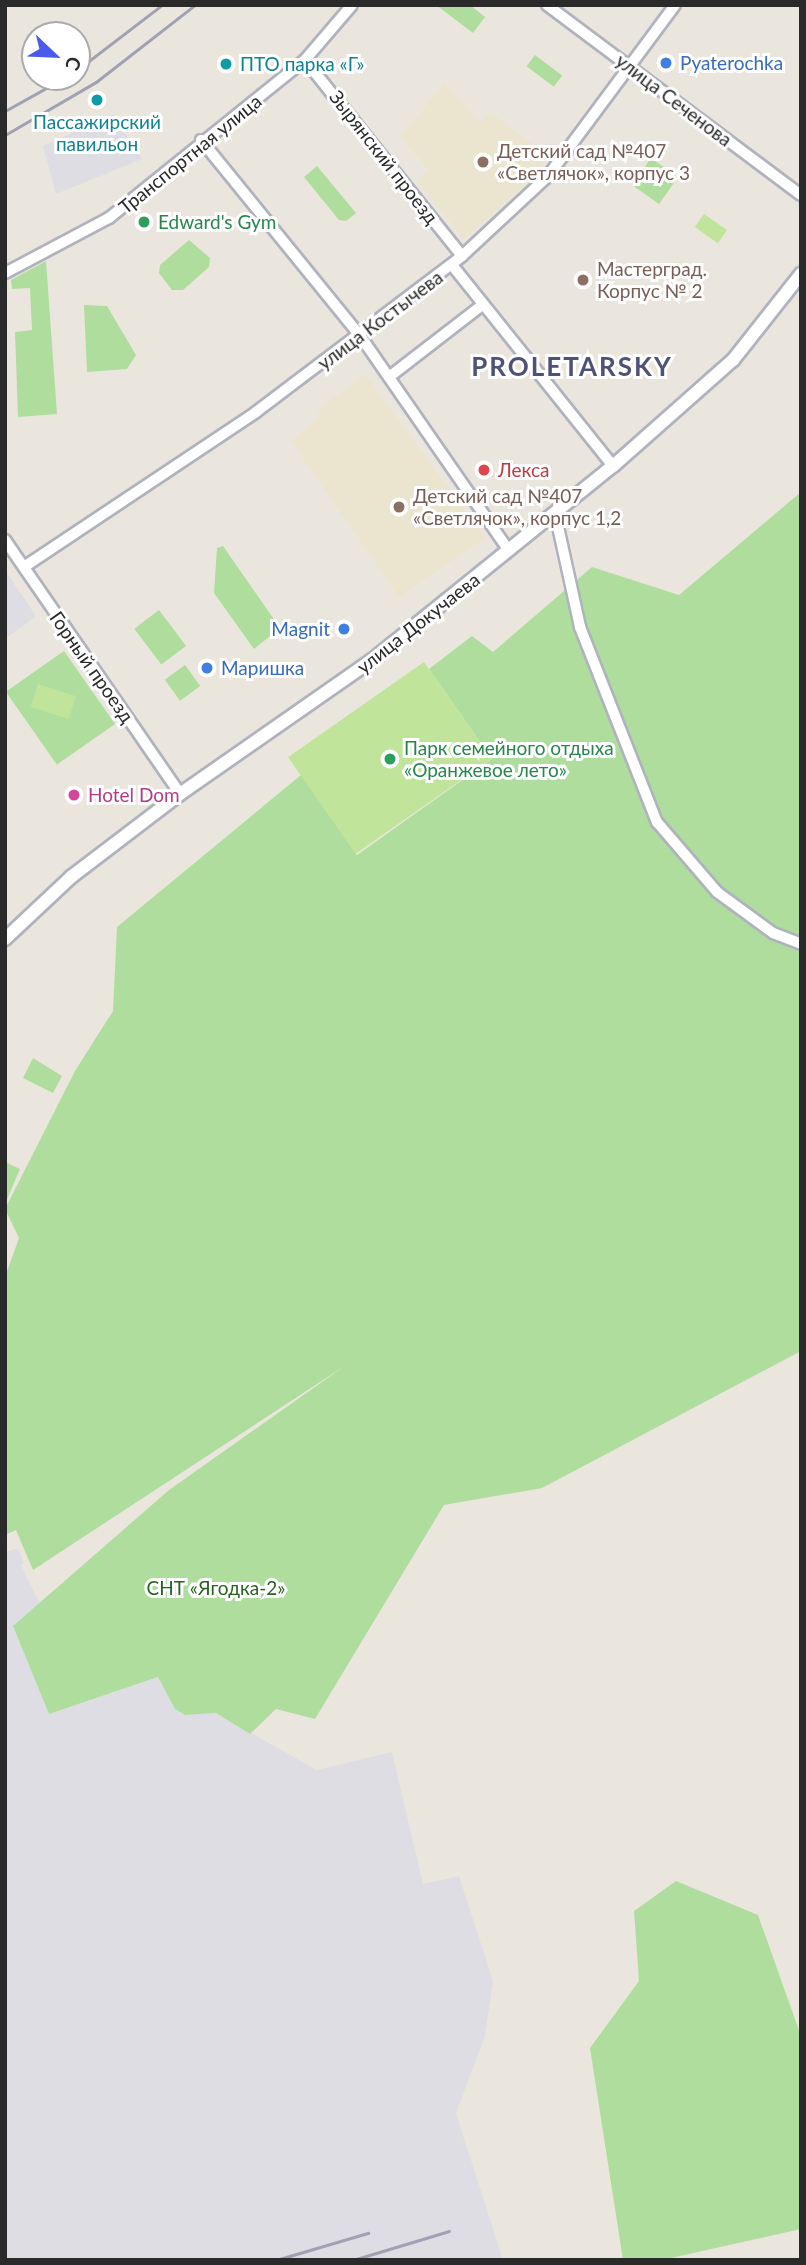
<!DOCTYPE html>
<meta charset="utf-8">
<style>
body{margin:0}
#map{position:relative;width:806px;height:2265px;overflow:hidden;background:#ebe6dd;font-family:Lato,sans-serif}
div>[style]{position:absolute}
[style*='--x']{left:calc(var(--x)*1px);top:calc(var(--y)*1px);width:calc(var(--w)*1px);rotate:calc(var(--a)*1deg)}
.industrial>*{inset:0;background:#dfdde4}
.education>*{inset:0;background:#ebe4ce}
.green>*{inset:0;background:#afdd9e;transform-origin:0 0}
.pitch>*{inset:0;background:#bfe49a;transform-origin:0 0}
.roads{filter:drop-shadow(2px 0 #b0b2bd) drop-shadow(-2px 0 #b0b2bd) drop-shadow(0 2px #b0b2bd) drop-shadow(0 -2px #b0b2bd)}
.street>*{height:10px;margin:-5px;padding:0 5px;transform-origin:5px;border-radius:5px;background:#fff}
.secondary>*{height:12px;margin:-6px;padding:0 6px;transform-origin:6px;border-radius:6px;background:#fff}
.rail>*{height:2.5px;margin:-1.25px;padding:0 1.25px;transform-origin:1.25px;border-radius:1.25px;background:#a0a1b3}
.dots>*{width:19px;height:19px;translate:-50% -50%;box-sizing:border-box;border:4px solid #fff;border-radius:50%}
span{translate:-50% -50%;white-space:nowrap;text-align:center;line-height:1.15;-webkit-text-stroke:6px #fff;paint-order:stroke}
.shop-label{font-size:19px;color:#366cbe}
.left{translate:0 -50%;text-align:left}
.right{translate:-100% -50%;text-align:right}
.culture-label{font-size:19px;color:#0d838f}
.street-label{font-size:19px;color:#2a2a2a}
.education-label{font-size:19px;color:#785e54}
.leisure-label{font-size:19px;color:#27864d}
.health-label{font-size:19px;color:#be3a42}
.hotel-label{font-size:19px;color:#b23c85}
.park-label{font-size:19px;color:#286120}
.district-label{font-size:26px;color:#4e5277;font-weight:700;letter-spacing:2px}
.frame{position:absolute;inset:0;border:7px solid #2a2a2a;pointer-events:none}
.north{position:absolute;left:21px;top:21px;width:70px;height:70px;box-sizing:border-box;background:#fff;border:2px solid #aaa;border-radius:50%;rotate:113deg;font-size:19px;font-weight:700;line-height:28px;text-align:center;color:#2a2a2a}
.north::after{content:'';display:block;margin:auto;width:24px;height:32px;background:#4a5beb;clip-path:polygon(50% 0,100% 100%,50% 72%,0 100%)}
</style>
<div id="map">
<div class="industrial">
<div style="clip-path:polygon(113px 114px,142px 159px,56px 194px,43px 146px)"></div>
<div style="clip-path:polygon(5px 570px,36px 616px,5px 639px)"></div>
<div style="clip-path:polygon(18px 1548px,24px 1563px,21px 1565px,40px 1604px,19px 1621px,49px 1714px,159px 1677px,185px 1715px,216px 1713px,317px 1770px,392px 1752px,423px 1884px,459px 1876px,493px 1981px,485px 2036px,456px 2113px,503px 2260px,5px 2260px,5px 1552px)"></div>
</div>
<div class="education">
<div style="clip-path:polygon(445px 83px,481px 123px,490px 112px,549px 156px,526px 184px,464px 239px,417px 181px,429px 170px,400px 137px)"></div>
<div style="clip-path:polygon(365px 374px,485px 538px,399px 597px,291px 441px,315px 421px,322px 406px)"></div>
</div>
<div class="green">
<div style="clip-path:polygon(436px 5px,470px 5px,485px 17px,473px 33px)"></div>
<div style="left:535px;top:55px;width:34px;height:14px;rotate:37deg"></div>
<div style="left:651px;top:158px;width:33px;height:33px;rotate:35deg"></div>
<div style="clip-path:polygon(317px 166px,356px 213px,346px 221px,339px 220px,304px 177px)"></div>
<div style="clip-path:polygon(189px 240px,210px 258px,209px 267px,183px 290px,172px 290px,159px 273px,160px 265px)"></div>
<div style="clip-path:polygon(46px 261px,57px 414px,18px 417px,15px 332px,32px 330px,30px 288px,12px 289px,11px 280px)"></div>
<div style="clip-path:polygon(84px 305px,107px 306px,136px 355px,127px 369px,87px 372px)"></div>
<div style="clip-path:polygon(801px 492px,801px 1351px,542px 1488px,444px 1505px,315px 1719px,276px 1709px,250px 1734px,216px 1713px,185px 1715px,175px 1709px,158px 1677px,49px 1714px,13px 1626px,169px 1490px,346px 1365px,33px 1570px,16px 1530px,5px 1535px,5px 1277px,19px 1238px,5px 1209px,75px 1071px,113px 1011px,117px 927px,301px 775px,357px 855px,492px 759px,429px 669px,472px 636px,493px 652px,592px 567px,679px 595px)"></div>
<div style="clip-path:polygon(223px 546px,280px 628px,254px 649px,214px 593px,217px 548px)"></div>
<div style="left:159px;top:610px;width:45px;height:31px;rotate:53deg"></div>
<div style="left:64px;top:651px;width:89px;height:71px;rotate:55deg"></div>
<div style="left:185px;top:665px;width:26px;height:25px;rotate:54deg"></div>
<div style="clip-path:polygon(33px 1058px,62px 1076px,53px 1093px,23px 1078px)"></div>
<div style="clip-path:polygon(5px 1162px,20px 1169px,5px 1204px)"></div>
<div style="clip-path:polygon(676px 1881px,758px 1915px,801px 2036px,801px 2229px,662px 2260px,623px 2260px,590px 2048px,639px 1981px,634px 1911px)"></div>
</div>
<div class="pitch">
<div style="left:704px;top:214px;width:28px;height:16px;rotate:35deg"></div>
<div style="left:424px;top:662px;width:118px;height:166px;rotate:55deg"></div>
<div style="left:38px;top:684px;width:40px;height:24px;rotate:18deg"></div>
</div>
<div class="roads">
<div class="street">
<div style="--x:547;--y:5;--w:317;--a:36.8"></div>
<div style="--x:305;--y:60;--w:251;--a:51.3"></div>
<div style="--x:201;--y:140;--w:254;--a:50.9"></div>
<div style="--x:361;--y:337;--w:260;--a:55.3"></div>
<div style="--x:452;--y:265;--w:258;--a:51.3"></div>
<div style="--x:5;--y:273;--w:118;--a:-27.9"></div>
<div style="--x:109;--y:218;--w:252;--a:-38.9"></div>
<div style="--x:305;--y:60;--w:72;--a:-49.5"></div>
<div style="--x:389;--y:377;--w:118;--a:-37.7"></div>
<div style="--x:555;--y:513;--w:117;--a:77.6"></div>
<div style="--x:580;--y:627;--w:210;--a:68.5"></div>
<div style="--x:657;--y:822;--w:92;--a:49.4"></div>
<div style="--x:717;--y:892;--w:69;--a:36.2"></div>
<div style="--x:773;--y:933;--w:30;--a:21"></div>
<div style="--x:5;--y:540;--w:308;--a:55.4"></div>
<div style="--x:24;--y:567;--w:279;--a:-33.7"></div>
<div style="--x:256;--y:412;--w:258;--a:-37.1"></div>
<div style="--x:462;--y:256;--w:117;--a:-42.9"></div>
<div style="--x:548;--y:176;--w:213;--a:-53.4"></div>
</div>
<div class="secondary">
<div style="--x:5;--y:939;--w:91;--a:-43.2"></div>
<div style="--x:71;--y:877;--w:137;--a:-37.3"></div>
<div style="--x:180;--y:794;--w:233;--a:-34.9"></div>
<div style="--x:371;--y:661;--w:311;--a:-38.9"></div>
<div style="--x:613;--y:466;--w:160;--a:-41.5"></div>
<div style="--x:733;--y:360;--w:110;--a:-51.7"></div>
</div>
</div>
<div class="rail">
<div style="--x:77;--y:70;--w:107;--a:-37.4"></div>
<div style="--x:5;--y:111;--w:70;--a:-29.1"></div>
<div style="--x:5;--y:135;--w:105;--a:-30.2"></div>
<div style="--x:96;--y:82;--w:125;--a:-37.9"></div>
<div style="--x:276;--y:2260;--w:96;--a:-16.4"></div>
<div style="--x:353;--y:2260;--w:100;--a:-16.8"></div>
</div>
<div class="dots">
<div style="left:666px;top:63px;background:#3f7fe0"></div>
<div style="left:226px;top:64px;background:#0f9aa8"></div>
<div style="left:97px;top:100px;background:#0f9aa8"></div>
<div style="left:483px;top:162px;background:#8d6e63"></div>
<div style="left:144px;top:222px;background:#2e9e5b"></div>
<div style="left:583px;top:280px;background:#8d6e63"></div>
<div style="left:484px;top:470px;background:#e0444e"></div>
<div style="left:399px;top:507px;background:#8d6e63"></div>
<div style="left:344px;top:629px;background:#3f7fe0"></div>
<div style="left:207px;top:668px;background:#3f7fe0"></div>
<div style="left:390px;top:759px;background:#2e9e5b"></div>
<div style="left:74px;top:795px;background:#d1479c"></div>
</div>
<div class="shop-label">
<span class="left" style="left:680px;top:63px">Pyaterochka</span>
<span class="right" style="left:330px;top:629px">Magnit</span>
<span class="left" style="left:221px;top:668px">Маришка</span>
</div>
<div class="culture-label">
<span class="left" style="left:240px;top:64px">ПТО парка «Г»</span>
<span style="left:97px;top:133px">Пассажирский<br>павильон</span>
</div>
<div class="street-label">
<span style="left:674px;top:100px;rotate:37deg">улица Сеченова</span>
<span style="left:190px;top:154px;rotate:-39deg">Транспортная улица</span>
<span style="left:384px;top:157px;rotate:52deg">Зырянский проезд</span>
<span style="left:380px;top:320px;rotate:-37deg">улица Костычева</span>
<span style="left:418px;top:623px;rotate:-38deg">улица Докучаева</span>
<span style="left:92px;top:667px;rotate:55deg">Горный проезд</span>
</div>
<div class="education-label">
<span class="left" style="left:497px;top:162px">Детский сад №407<br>«Светлячок», корпус 3</span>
<span class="left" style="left:597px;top:280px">Мастерград.<br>Корпус № 2</span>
<span class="left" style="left:413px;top:507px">Детский сад №407<br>«Светлячок», корпус 1,2</span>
</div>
<div class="leisure-label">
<span class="left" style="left:158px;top:222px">Edward's Gym</span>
<span class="left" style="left:404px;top:759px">Парк семейного отдыха<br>«Оранжевое лето»</span>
</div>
<div class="health-label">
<span class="left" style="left:498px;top:470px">Лекса</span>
</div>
<div class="hotel-label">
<span class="left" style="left:88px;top:795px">Hotel Dom</span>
</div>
<div class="park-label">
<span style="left:216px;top:1588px">СНТ «Ягодка-2»</span>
</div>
<div class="district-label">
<span style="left:572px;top:367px">PROLETARSKY</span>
</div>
<div class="frame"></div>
<div class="north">С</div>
</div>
